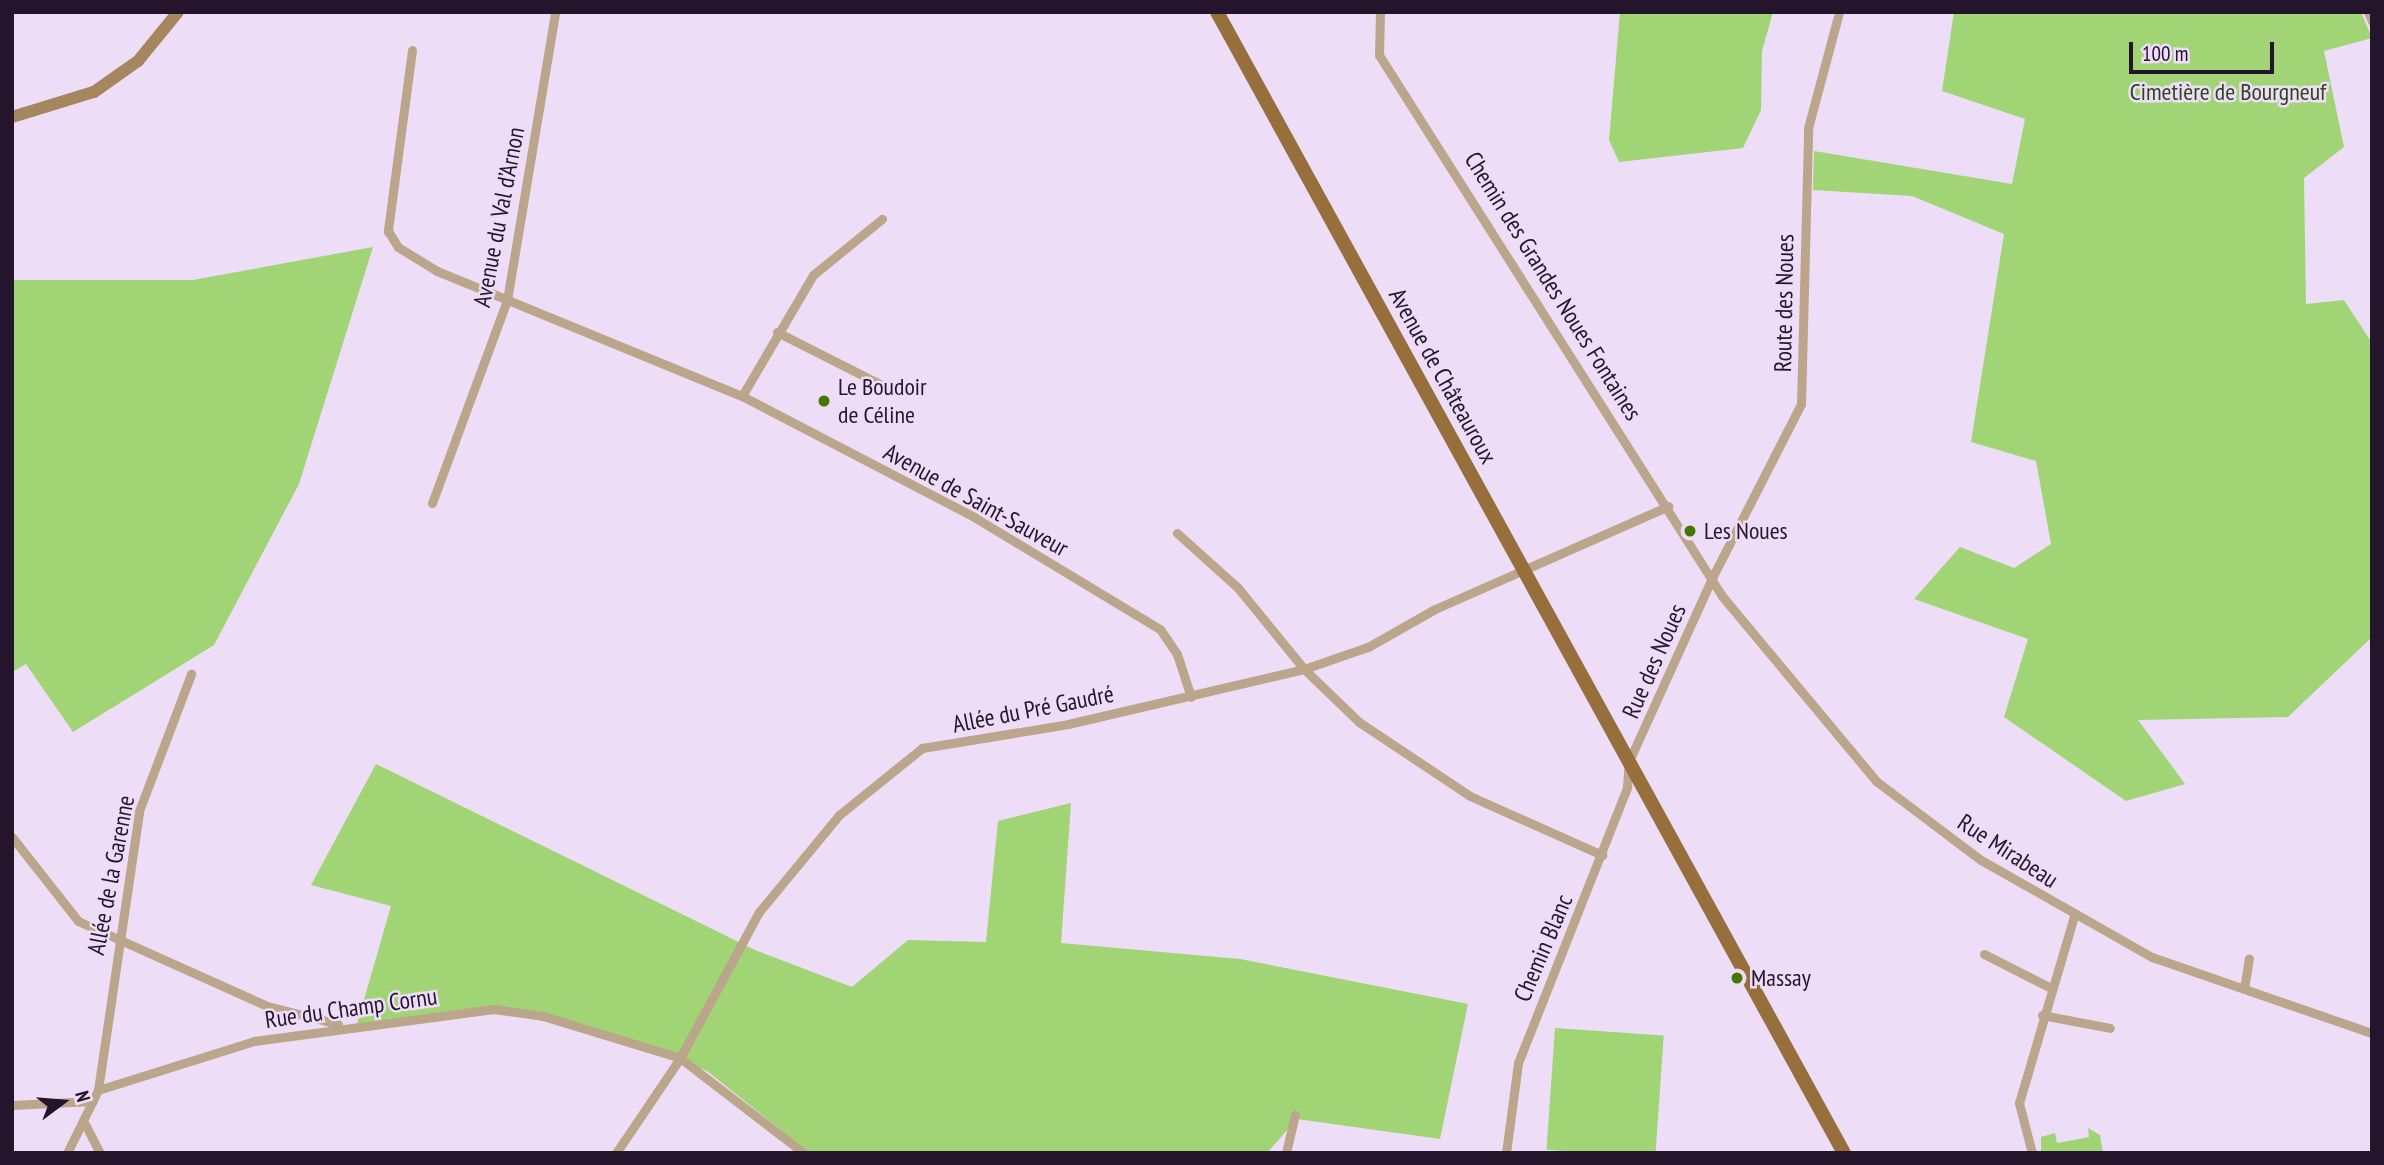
<!DOCTYPE html>
<meta charset="utf-8">
<style>
body{margin:0}
#map{position:relative;width:2384px;height:1165px;overflow:hidden;background:#edddf7;font-family:"PT Sans Narrow",sans-serif}
div>[style]{position:absolute}
[style*='--x']{left:calc(var(--x)*1px);top:calc(var(--y)*1px);width:calc(var(--w)*1px);rotate:calc(var(--a)*1deg)}
.green>*{inset:0;background:#a0d474;transform-origin:0 0}
.street>*{height:9px;margin:-4.5px;padding:0 4.5px;transform-origin:4.5px;border-radius:4.5px;background:#bba58b}
.secondary>*{height:12px;margin:-6px;padding:0 6px;transform-origin:6px;border-radius:6px;background:#a6865f}
.primary>*{height:14px;margin:-7px;padding:0 7px;transform-origin:7px;border-radius:7px;background:#966f3d}
.dots>*{width:19px;height:19px;translate:-50% -50%;box-sizing:border-box;border:4px solid #edddf7;border-radius:50%}
span{translate:-50% -50%;white-space:nowrap;text-align:center;line-height:1.15;-webkit-text-stroke:5px #edddf7;paint-order:stroke}
.park-label{font-size:24px;color:#2f451c}
.street-label{font-size:24px;color:#24152d}
.poi-label{font-size:24px;color:#24152d}
.left{translate:0 -50%;text-align:left}
.frame{position:absolute;inset:0;border:14px solid #24152d;pointer-events:none}
.north{position:absolute;left:28px;top:1067px;width:70px;height:70px;-webkit-text-stroke:5px #edddf7;paint-order:stroke;rotate:74deg;font-size:19px;font-weight:700;line-height:28px;text-align:center;color:#24152d}
.north::after{content:'';display:block;margin:auto;width:24px;height:32px;background:#24152d;clip-path:polygon(50% 0,100% 100%,50% 72%,0 100%)}
.scale{position:absolute;left:2129px;top:42px;width:145px;height:32px;box-sizing:border-box;border:4px solid #24152d;border-top:0;padding-left:9px;font-size:21px;line-height:24px;white-space:nowrap;color:#24152d;-webkit-text-stroke:5px #edddf7;paint-order:stroke}
</style>
<div id="map">
<div class="green">
<div style="clip-path:polygon(1620px 12px,1773px 12px,1762px 51px,1761px 110px,1743px 148px,1619px 162px,1609px 140px)"></div>
<div style="clip-path:polygon(1954px 12px,2361px 12px,2372px 38px,2324px 51px,2344px 147px,2304px 178px,2306px 304px,2344px 300px,2372px 343px,2372px 637px,2288px 717px,2138px 720px,2185px 784px,2126px 801px,2004px 717px,2028px 639px,1914px 599px,1960px 547px,2014px 568px,2051px 544px,2036px 461px,1971px 442px,2004px 234px,1912px 196px,1813px 190px,1814px 151px,2012px 184px,2025px 119px,1942px 91px)"></div>
<div style="clip-path:polygon(373px 247px,299px 484px,214px 645px,73px 732px,26px 664px,12px 672px,12px 280px,193px 280px)"></div>
<div style="clip-path:polygon(376px 764px,755px 950px,852px 987px,908px 940px,986px 942px,998px 821px,1071px 803px,1061px 943px,1240px 959px,1468px 1004px,1440px 1139px,1297px 1119px,1267px 1153px,810px 1153px,707px 1071px,637px 1041px,495px 1011px,357px 1024px,391px 906px,311px 885px)"></div>
<div style="left:1555px;top:1028px;width:109px;height:122px;rotate:4deg"></div>
<div style="clip-path:polygon(2088px 1128px,2100px 1135px,2103px 1153px,2041px 1153px,2041px 1137px,2055px 1133px,2057px 1143px,2089px 1137px)"></div>
</div>
<div class="street">
<div style="--x:1380;--y:12;--w:43;--a:91.3"></div>
<div style="--x:1379;--y:55;--w:641;--a:57.62"></div>
<div style="--x:1722;--y:596;--w:241;--a:50.2"></div>
<div style="--x:1876;--y:781;--w:131;--a:37"></div>
<div style="--x:1981;--y:860;--w:197;--a:29.6"></div>
<div style="--x:2152;--y:957;--w:233;--a:19.1"></div>
<div style="--x:2368;--y:12;--w:10;--a:66"></div>
<div style="--x:412;--y:50;--w:183;--a:97.6"></div>
<div style="--x:388;--y:231;--w:19;--a:58"></div>
<div style="--x:398;--y:247;--w:46;--a:31.6"></div>
<div style="--x:437;--y:271;--w:330;--a:22.3"></div>
<div style="--x:742;--y:396;--w:262;--a:27.5"></div>
<div style="--x:974;--y:517;--w:217;--a:31.1"></div>
<div style="--x:1160;--y:629;--w:30;--a:56"></div>
<div style="--x:1177;--y:654;--w:45;--a:72"></div>
<div style="--x:777;--y:332;--w:129;--a:26.8"></div>
<div style="--x:742;--y:396;--w:140;--a:-59.6"></div>
<div style="--x:813;--y:275;--w:89;--a:-39.1"></div>
<div style="--x:432;--y:503;--w:216;--a:-69.7"></div>
<div style="--x:507;--y:300;--w:292;--a:-80.5"></div>
<div style="--x:1177;--y:533;--w:82;--a:42"></div>
<div style="--x:1238;--y:588;--w:104;--a:50.8"></div>
<div style="--x:1304;--y:669;--w:76;--a:43.9"></div>
<div style="--x:1359;--y:722;--w:133;--a:33.7"></div>
<div style="--x:1470;--y:796;--w:145;--a:24.1"></div>
<div style="--x:12;--y:837;--w:107;--a:51.8"></div>
<div style="--x:78;--y:921;--w:207;--a:24.2"></div>
<div style="--x:267;--y:1006;--w:73;--a:14.2"></div>
<div style="--x:1984;--y:954;--w:73;--a:26.9"></div>
<div style="--x:2244;--y:989;--w:31;--a:-81"></div>
<div style="--x:2042;--y:1015;--w:69;--a:10.8"></div>
<div style="--x:98;--y:1090;--w:282;--a:-81.6"></div>
<div style="--x:139;--y:811;--w:147;--a:-69.2"></div>
<div style="--x:12;--y:1105;--w:81;--a:-2.8"></div>
<div style="--x:85;--y:1124;--w:33;--a:63"></div>
<div style="--x:67;--y:1153;--w:70;--a:-63.8"></div>
<div style="--x:98;--y:1090;--w:164;--a:-17.4"></div>
<div style="--x:254;--y:1041;--w:242;--a:-7.6"></div>
<div style="--x:494;--y:1009;--w:49;--a:8.1"></div>
<div style="--x:543;--y:1016;--w:143;--a:17"></div>
<div style="--x:680;--y:1058;--w:156;--a:37.5"></div>
<div style="--x:616;--y:1153;--w:115;--a:-56"></div>
<div style="--x:680;--y:1058;--w:166;--a:-61.6"></div>
<div style="--x:759;--y:912;--w:126;--a:-50.5"></div>
<div style="--x:839;--y:815;--w:107;--a:-38.9"></div>
<div style="--x:922;--y:748;--w:148;--a:-9.3"></div>
<div style="--x:1068;--y:724;--w:242;--a:-13.1"></div>
<div style="--x:1304;--y:669;--w:68;--a:-19"></div>
<div style="--x:1368;--y:647;--w:77;--a:-29.6"></div>
<div style="--x:1435;--y:609;--w:255;--a:-23.8"></div>
<div style="--x:1286;--y:1153;--w:39;--a:-77"></div>
<div style="--x:1506;--y:1153;--w:91;--a:-82.4"></div>
<div style="--x:1518;--y:1063;--w:297;--a:-68.4"></div>
<div style="--x:1627;--y:787;--w:26;--a:-86"></div>
<div style="--x:1629;--y:761;--w:203;--a:-65.6"></div>
<div style="--x:1713;--y:576;--w:193;--a:-62.9"></div>
<div style="--x:1801;--y:404;--w:276;--a:-88.5"></div>
<div style="--x:1808;--y:128;--w:120;--a:-75"></div>
<div style="--x:2032;--y:1153;--w:52;--a:-104.6"></div>
<div style="--x:2019;--y:1103;--w:195;--a:-73.6"></div>
</div>
<div class="secondary">
<div style="--x:12;--y:117;--w:86;--a:-17"></div>
<div style="--x:94;--y:92;--w:54;--a:-35.2"></div>
<div style="--x:138;--y:61;--w:63;--a:-50.8"></div>
</div>
<div class="primary">
<div style="--x:1217;--y:12;--w:1302;--a:61.21"></div>
</div>
<div class="dots">
<div style="left:824px;top:401px;background:#467700"></div>
<div style="left:1690px;top:531px;background:#467700"></div>
<div style="left:1737px;top:978px;background:#467700"></div>
</div>
<div class="park-label">
<span style="left:2228px;top:92px">Cimetière de Bourgneuf</span>
</div>
<div class="street-label">
<span style="left:499px;top:217px;rotate:-79deg">Avenue du Val d’Arnon</span>
<span style="left:1553px;top:286px;rotate:58deg">Chemin des Grandes Noues Fontaines</span>
<span style="left:1784px;top:303px;rotate:-89deg">Route des Noues</span>
<span style="left:1443px;top:376px;rotate:61deg">Avenue de Châteauroux</span>
<span style="left:976px;top:500px;rotate:29deg">Avenue de Saint-Sauveur</span>
<span style="left:1654px;top:661px;rotate:-66deg">Rue des Noues</span>
<span style="left:1033px;top:709px;rotate:-11deg">Allée du Pré Gaudré</span>
<span style="left:2008px;top:851px;rotate:33deg">Rue Mirabeau</span>
<span style="left:111px;top:875px;rotate:-79deg">Allée de la Garenne</span>
<span style="left:1543px;top:948px;rotate:-67deg">Chemin Blanc</span>
<span style="left:351px;top:1008px;rotate:-8deg">Rue du Champ Cornu</span>
</div>
<div class="poi-label">
<span class="left" style="left:838px;top:401px">Le Boudoir<br>de Céline</span>
<span class="left" style="left:1704px;top:531px">Les Noues</span>
<span class="left" style="left:1751px;top:978px">Massay</span>
</div>
<div class="frame"></div>
<div class="north">N</div>
<div class="scale">100 m</div>
</div>
